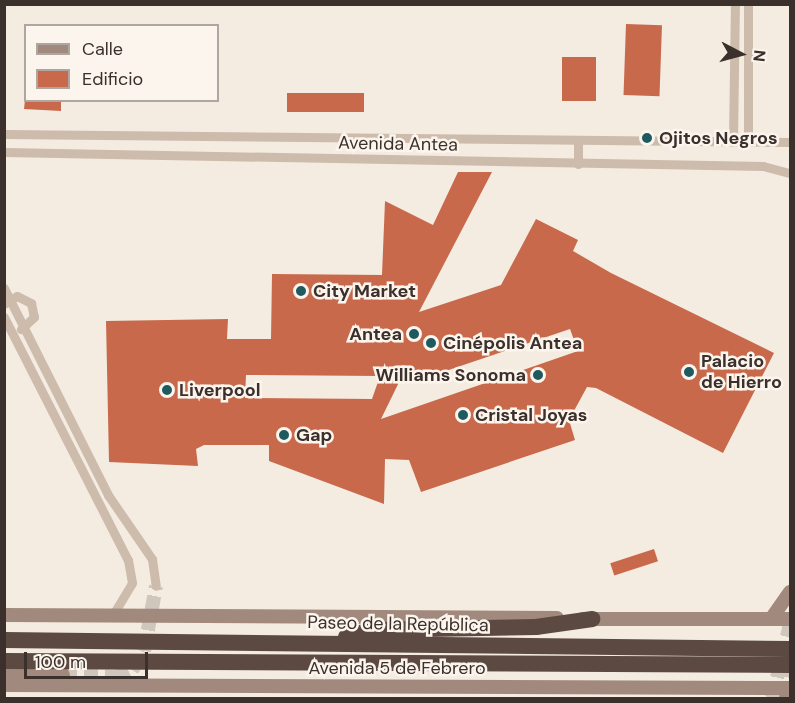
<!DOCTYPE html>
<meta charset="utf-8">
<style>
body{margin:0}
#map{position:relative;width:795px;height:703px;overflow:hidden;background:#f4ebe1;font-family:"DM Sans",sans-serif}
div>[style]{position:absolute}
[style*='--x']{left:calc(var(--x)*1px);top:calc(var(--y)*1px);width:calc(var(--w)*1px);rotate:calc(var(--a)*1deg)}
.building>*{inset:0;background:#c8694b;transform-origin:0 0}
.secondary-tunnel>*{height:14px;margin-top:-7px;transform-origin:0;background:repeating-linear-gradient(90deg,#cfc6bd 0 14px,transparent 0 21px)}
.street>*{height:9px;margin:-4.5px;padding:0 4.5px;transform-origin:4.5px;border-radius:4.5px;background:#cdbbac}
.secondary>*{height:14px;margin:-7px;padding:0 7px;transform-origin:7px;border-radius:7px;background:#a18a7d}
.highway>*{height:16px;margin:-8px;padding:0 8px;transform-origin:8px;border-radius:8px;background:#5c4a42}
.dots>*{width:16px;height:16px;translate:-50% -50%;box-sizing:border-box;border:3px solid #fbf5ee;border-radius:50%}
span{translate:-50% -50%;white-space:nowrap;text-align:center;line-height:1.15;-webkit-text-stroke:5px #fbf5ee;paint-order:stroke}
.poi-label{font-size:18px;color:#3b302b;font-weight:700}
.left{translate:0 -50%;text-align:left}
.right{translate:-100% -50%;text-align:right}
.street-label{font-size:18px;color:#3b302b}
.frame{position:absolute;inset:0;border:6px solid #3b302b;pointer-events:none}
.legend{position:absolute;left:24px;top:24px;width:195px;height:78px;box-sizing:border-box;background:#fbf5ee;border:2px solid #aea6a0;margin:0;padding:8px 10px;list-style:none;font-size:18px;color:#3b302b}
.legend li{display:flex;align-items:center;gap:12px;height:30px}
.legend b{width:30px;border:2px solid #aea6a0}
.north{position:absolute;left:711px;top:24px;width:60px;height:60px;-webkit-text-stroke:4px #fbf5ee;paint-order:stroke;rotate:96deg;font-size:16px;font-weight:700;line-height:24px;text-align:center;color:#3b302b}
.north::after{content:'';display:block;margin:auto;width:21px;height:27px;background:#3b302b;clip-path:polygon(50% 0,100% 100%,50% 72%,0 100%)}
.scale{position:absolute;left:24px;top:652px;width:124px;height:27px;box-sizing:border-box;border:3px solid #3b302b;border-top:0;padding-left:8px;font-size:18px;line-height:21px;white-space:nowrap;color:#3b302b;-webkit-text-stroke:4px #fbf5ee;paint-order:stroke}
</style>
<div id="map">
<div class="building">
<div style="left:626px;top:24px;width:36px;height:71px;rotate:2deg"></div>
<div style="left:562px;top:57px;width:34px;height:44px"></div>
<div style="left:287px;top:93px;width:77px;height:19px"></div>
<div style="clip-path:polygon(25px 100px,61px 100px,61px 111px,24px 109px)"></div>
<div style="clip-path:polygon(evenodd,458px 172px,492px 172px,419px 312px,501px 285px,536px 219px,578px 240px,573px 251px,611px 273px,774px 353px,723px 453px,596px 388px,587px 387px,569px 420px,575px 440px,421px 492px,409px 460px,385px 459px,384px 504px,269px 461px,269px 445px,204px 445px,196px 449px,198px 466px,109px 462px,106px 321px,228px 319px,227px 339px,271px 339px,272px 274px,382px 275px,385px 201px,433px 225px,458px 172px,570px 329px,578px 351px,381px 419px,404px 372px,416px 381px,570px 329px,458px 172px,246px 375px,380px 376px,372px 399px,245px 398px,246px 375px)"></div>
<div style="left:654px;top:549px;width:13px;height:46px;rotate:72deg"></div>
</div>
<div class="secondary-tunnel">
<div style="--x:63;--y:675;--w:53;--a:2.2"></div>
<div style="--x:116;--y:677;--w:17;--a:-24"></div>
<div style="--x:132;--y:670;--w:22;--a:-58"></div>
<div style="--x:144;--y:651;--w:66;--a:-79.5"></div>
<div style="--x:772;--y:698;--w:76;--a:-76.3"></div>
<div style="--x:783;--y:698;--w:32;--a:-77"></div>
</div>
<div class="street">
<div style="--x:4;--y:134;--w:786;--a:0.58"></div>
<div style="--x:733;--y:142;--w:138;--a:-89.2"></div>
<div style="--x:748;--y:142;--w:138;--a:-90"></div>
<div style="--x:4;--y:152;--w:759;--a:1.06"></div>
<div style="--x:763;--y:166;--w:28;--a:15"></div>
<div style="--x:578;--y:164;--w:23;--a:-90"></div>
<div style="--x:4;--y:288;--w:232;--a:63.3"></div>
<div style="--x:108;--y:495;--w:78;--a:55.5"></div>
<div style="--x:152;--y:559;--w:27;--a:82"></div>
<div style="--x:4;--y:304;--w:15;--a:-32"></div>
<div style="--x:17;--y:296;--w:16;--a:27"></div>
<div style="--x:31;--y:303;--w:14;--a:78"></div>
<div style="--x:34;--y:317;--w:18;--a:137"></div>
<div style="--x:4;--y:317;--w:273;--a:63"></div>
<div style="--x:128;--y:560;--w:23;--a:80"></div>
<div style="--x:132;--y:583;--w:37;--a:121"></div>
</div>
<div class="secondary">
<div style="--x:4;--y:615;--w:553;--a:0.31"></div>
<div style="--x:583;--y:619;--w:207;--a:0"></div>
<div style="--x:771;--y:619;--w:33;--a:-55"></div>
<div style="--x:4;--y:674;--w:59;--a:1"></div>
<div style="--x:4;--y:685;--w:786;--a:0.22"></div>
<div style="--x:790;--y:688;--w:11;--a:112"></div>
</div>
<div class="highway">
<div style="--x:346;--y:637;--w:25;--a:-16"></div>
<div style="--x:370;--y:630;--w:166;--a:-1"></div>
<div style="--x:536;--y:627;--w:57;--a:-8.1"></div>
<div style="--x:4;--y:640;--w:786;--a:0.66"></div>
<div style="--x:4;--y:661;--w:786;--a:0.29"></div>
</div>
<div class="dots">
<div style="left:647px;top:138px;background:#1f5a5e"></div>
<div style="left:301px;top:291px;background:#1f5a5e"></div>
<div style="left:414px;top:334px;background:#1f5a5e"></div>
<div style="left:431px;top:343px;background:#1f5a5e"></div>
<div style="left:689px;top:372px;background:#1f5a5e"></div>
<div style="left:538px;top:375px;background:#1f5a5e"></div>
<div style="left:167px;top:390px;background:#1f5a5e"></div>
<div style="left:463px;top:415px;background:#1f5a5e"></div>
<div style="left:284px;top:435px;background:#1f5a5e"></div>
</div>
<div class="poi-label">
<span class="left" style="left:659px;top:138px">Ojitos Negros</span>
<span class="left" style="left:313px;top:291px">City Market</span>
<span class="right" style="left:402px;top:334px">Antea</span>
<span class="left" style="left:443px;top:343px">Cinépolis Antea</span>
<span class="left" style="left:701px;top:372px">Palacio<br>de Hierro</span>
<span class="right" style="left:526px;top:375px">Williams Sonoma</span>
<span class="left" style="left:179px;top:390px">Liverpool</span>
<span class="left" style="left:475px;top:415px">Cristal Joyas</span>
<span class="left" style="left:296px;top:435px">Gap</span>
</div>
<div class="street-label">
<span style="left:398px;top:144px;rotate:1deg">Avenida Antea</span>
<span style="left:398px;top:624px;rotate:1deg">Paseo de la República</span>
<span style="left:397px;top:668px">Avenida 5 de Febrero</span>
</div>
<div class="frame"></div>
<ul class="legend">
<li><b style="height:8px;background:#a18a7d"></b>Calle</li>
<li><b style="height:16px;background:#c8694b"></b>Edificio</li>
</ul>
<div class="north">N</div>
<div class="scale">100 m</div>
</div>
